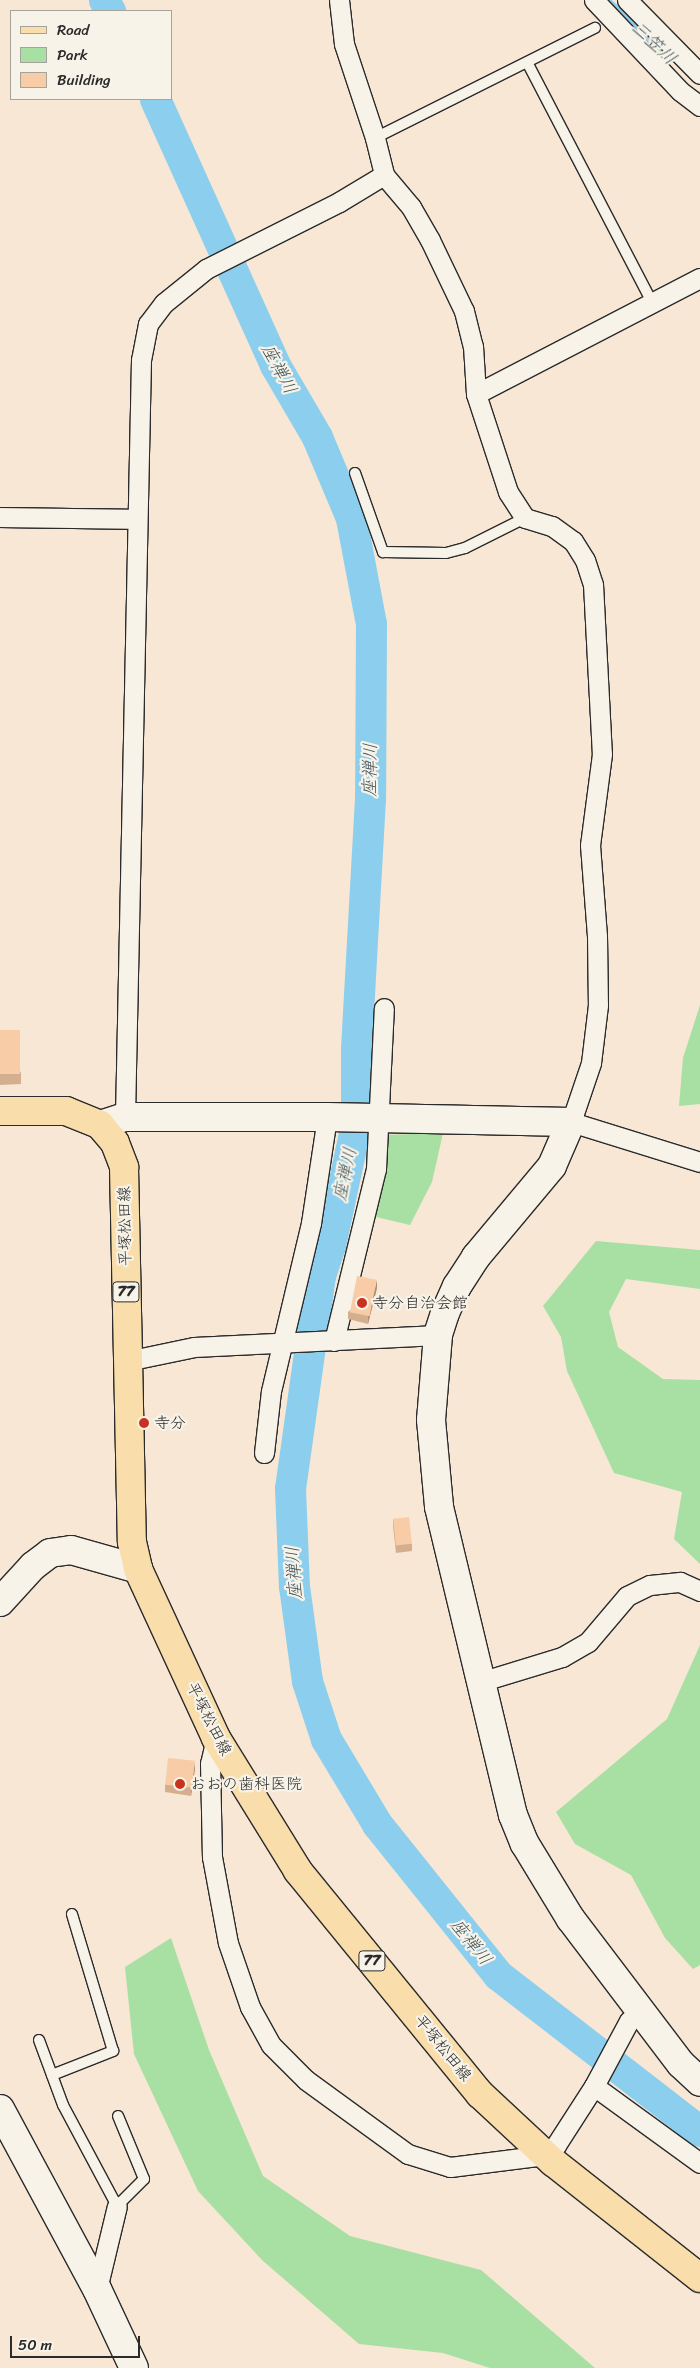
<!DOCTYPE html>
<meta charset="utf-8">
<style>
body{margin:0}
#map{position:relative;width:700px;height:2368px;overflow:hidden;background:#f7e7d4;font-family:Sriracha,"Klee One",sans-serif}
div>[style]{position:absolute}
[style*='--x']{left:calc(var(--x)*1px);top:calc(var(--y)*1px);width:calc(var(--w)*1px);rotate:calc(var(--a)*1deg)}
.green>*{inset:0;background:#a8e0a3}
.stream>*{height:5px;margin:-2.5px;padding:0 2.5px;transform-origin:2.5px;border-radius:2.5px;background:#8cceed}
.river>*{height:31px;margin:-15.5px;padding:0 15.5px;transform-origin:15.5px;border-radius:15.5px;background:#8cceed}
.roads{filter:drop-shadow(1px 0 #2b2b2b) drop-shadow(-1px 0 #2b2b2b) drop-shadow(0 1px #2b2b2b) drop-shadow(0 -1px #2b2b2b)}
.lane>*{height:10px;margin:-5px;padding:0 5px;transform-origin:5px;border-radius:5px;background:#f7f3e8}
.street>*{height:19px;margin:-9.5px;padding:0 9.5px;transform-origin:9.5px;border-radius:9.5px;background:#f7f3e8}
.secondary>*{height:28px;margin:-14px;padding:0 14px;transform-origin:14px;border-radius:14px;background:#f7f3e8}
.primary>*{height:28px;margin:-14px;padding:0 14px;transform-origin:14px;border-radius:14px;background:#f9deab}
.wall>*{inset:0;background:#d4af8f}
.shaded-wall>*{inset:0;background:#ad8f74}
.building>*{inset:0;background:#f7cca6;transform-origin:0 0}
.dots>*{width:14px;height:14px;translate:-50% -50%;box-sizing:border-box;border:2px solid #f7f3e8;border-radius:50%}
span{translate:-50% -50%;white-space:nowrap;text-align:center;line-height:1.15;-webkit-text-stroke:4.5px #f7f3e8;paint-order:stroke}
.shield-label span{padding:1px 4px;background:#f7f3e8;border:1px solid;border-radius:4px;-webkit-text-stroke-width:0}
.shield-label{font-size:15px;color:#2b2b2b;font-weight:700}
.street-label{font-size:16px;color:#2b2b2b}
.poi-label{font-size:16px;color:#2b2b2b}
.left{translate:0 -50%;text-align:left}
.water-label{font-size:18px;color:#43545c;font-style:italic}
.legend{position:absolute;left:10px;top:10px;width:162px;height:90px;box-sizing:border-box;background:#f7f3e8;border:1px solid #a5a39c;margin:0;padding:6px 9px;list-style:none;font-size:15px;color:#2b2b2b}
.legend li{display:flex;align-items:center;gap:10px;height:25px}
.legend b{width:25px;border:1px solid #a5a39c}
.scale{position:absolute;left:10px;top:2336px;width:130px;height:22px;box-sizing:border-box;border:2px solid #2b2b2b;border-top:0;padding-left:6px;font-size:15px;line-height:18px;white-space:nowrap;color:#2b2b2b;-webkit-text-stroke:4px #f7f3e8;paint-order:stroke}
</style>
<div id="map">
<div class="green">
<div style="clip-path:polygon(700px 1005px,700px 1104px,679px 1106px,683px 1058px)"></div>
<div style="clip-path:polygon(443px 1133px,432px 1182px,410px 1225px,372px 1216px,383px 1135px)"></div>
<div style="clip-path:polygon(596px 1241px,700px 1250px,700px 1289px,626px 1279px,609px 1312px,618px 1347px,663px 1379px,700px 1380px,700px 1564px,674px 1539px,682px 1492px,614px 1473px,567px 1371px,561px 1337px,543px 1306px)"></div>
<div style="clip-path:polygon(700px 1645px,700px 1965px,693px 1969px,665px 1938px,631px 1875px,575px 1844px,556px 1812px,667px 1719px)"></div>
<div style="clip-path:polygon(171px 1938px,209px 2050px,263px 2176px,350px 2236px,481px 2270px,595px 2368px,490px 2368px,443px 2353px,359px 2344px,262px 2260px,198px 2191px,134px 2054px,125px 1967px)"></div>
</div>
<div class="stream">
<div style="--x:608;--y:0;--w:80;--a:42.5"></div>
</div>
<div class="river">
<div style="--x:104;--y:0;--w:13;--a:61"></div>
<div style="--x:155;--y:99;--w:292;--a:65.7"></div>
<div style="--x:275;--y:365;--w:83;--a:59.7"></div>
<div style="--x:317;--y:437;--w:88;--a:67.2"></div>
<div style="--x:351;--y:518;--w:108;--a:79.3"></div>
<div style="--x:371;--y:624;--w:174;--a:90.3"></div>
<div style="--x:370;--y:798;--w:251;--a:93.2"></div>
<div style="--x:356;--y:1049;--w:75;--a:90"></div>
<div style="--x:356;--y:1124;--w:124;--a:102.1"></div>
<div style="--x:330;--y:1245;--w:32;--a:108"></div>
<div style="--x:320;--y:1275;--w:215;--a:98"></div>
<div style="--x:290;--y:1488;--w:98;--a:87.7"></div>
<div style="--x:294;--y:1586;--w:96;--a:82.2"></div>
<div style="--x:307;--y:1681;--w:61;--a:71.9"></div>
<div style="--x:326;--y:1739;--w:99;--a:59"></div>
<div style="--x:377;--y:1824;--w:193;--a:51.3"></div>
<div style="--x:498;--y:1975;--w:255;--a:37.7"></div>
</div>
<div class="roads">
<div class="lane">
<div style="--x:528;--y:64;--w:268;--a:62.5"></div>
<div style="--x:375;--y:138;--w:246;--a:-26.6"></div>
<div style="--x:355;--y:473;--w:84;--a:70.5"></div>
<div style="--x:383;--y:552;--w:63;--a:0.9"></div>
<div style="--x:446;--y:553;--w:20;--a:-15"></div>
<div style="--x:465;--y:548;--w:67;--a:-26.6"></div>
<div style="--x:39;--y:2040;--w:69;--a:69.7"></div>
<div style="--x:63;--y:2105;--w:115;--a:61.9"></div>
<div style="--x:117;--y:2206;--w:38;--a:-45"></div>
<div style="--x:144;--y:2179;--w:68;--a:-112.4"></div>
<div style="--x:52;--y:2075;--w:66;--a:-21.5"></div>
<div style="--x:113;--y:2051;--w:143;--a:-106.7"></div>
</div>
<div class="street">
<div style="--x:339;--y:0;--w:44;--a:83.5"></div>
<div style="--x:344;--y:44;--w:99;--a:71.7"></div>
<div style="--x:375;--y:138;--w:38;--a:76"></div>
<div style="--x:384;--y:175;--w:42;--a:49.8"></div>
<div style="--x:411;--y:207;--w:38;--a:60"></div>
<div style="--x:430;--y:240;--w:79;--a:64.4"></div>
<div style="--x:464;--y:311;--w:36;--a:76"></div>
<div style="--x:473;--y:346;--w:48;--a:86.4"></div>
<div style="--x:476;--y:394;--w:103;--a:71.9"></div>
<div style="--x:508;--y:492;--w:31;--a:57"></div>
<div style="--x:525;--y:518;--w:28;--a:17"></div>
<div style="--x:552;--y:526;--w:26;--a:36"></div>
<div style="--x:573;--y:541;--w:22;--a:58"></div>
<div style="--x:585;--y:560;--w:25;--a:72"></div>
<div style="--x:593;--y:584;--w:170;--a:87"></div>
<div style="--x:602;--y:754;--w:92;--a:97.5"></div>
<div style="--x:590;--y:845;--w:91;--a:85.6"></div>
<div style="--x:597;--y:936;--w:69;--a:89.2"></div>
<div style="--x:598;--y:1005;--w:58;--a:96.9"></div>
<div style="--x:591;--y:1063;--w:62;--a:108.7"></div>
<div style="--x:571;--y:1122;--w:135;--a:17.2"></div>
<div style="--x:594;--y:0;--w:125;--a:46.6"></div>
<div style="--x:680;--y:91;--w:25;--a:37"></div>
<div style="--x:627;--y:0;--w:104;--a:45.4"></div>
<div style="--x:476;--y:394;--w:252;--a:-27.4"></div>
<div style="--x:0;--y:517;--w:137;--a:0.8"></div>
<div style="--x:125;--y:1117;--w:757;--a:-88.79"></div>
<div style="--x:141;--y:360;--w:37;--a:-79"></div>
<div style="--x:148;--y:324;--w:26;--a:-53"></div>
<div style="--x:164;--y:303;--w:54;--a:-39"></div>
<div style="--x:206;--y:269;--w:149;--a:-26.7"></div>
<div style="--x:339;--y:202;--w:52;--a:-31"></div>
<div style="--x:334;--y:1341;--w:177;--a:-76.3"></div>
<div style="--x:376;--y:1169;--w:161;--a:-87.2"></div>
<div style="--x:127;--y:1361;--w:68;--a:-11.8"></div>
<div style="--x:194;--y:1347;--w:244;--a:-2.8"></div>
<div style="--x:264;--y:1453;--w:62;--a:-83.6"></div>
<div style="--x:271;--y:1391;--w:173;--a:-76.6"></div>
<div style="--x:311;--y:1223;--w:107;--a:-81.4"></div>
<div style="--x:480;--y:1682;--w:86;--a:-17"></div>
<div style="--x:562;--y:1657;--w:30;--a:-30"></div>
<div style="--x:588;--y:1642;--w:60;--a:-49.7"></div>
<div style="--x:627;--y:1596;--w:25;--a:-26"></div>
<div style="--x:650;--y:1585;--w:30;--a:-6"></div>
<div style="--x:680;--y:1582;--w:22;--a:24"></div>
<div style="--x:216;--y:1738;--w:26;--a:103"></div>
<div style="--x:210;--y:1763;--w:94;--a:88.8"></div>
<div style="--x:212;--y:1857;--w:87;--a:79.5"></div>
<div style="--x:228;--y:1943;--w:68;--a:71"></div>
<div style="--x:250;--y:2007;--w:43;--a:61.1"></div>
<div style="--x:271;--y:2045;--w:49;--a:45"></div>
<div style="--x:306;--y:2080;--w:126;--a:36"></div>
<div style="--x:408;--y:2154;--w:44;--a:17.2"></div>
<div style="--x:450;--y:2167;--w:96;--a:-7.2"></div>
<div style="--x:545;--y:2155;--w:15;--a:-42"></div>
<div style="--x:556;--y:2145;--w:70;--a:-57.2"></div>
<div style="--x:594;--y:2086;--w:74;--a:-61.7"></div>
<div style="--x:629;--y:2021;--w:15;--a:-37"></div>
<div style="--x:594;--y:2086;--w:131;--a:36"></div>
<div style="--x:97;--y:2289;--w:85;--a:-76.5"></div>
</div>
<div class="secondary">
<div style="--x:100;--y:1125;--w:26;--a:-18"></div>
<div style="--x:125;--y:1117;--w:202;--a:0"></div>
<div style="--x:327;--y:1117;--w:244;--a:1.2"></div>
<div style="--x:571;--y:1122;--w:48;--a:113.4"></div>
<div style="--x:552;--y:1166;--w:119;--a:129.9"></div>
<div style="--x:476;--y:1257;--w:35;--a:123"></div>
<div style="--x:457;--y:1286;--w:30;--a:114"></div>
<div style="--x:445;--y:1313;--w:23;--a:108"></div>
<div style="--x:438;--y:1335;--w:85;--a:94.7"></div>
<div style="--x:431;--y:1420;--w:87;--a:84.7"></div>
<div style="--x:439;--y:1507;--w:317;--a:76.5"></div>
<div style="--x:513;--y:1815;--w:31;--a:68"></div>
<div style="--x:525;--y:1844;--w:87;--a:58.7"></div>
<div style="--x:570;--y:1918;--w:183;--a:52.8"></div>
<div style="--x:681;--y:2064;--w:26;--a:43"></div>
<div style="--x:0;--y:1602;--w:49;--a:-47.5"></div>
<div style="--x:33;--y:1566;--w:21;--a:-37"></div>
<div style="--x:50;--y:1553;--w:21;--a:-8"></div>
<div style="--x:71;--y:1550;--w:70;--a:15.8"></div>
<div style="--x:0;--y:2109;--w:204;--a:61.7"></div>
<div style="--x:97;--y:2289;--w:87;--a:64.9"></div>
</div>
<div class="primary">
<div style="--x:0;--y:1111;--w:66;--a:0"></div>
<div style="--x:66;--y:1111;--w:37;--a:22"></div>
<div style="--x:100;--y:1125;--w:23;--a:50"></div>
<div style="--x:115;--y:1143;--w:26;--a:69"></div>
<div style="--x:124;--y:1167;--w:375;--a:88.8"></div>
<div style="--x:132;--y:1542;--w:28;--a:77"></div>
<div style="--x:138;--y:1569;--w:186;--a:65.2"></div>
<div style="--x:216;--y:1738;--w:156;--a:58.3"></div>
<div style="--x:298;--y:1871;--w:288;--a:50.8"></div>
<div style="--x:480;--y:2094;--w:100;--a:43"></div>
<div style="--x:553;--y:2162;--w:187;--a:38.3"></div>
</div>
</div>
<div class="wall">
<div style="clip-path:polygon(0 1030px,21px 1073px,21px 1084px,0 1085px)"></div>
<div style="clip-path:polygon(377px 1288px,368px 1324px,348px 1319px,348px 1312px)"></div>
<div style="clip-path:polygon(393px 1519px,412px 1544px,412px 1551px,396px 1553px,393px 1526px)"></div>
<div style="clip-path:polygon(195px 1769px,191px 1796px,165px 1792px,165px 1785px)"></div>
</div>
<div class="shaded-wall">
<div style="clip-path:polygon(377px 1280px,377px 1288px,368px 1324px,368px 1317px)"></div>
<div style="clip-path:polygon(195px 1761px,195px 1769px,191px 1796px,191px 1789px)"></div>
</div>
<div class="building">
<div style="left:0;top:1030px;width:20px;height:44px"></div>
<div style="left:357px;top:1276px;width:20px;height:37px;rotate:11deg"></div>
<div style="left:409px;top:1517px;width:27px;height:16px;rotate:84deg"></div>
<div style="left:168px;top:1758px;width:27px;height:27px;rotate:6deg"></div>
</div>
<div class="dots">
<div style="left:362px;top:1303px;background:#c8321e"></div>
<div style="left:144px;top:1423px;background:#c8321e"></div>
<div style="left:180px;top:1784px;background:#c8321e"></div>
</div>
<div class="shield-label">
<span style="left:126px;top:1292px">77</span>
<span style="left:372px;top:1961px">77</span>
</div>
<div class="street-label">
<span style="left:125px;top:1226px;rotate:-91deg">平塚松田線</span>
<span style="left:209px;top:1719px;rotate:63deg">平塚松田線</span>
<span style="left:443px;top:2048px;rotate:51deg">平塚松田線</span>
</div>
<div class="poi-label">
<span class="left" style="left:372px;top:1303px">寺分自治会館</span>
<span class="left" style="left:154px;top:1423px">寺分</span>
<span class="left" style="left:190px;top:1784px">おおの歯科医院</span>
</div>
<div class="water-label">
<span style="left:654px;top:43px;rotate:43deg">三笠川</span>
<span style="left:279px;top:369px;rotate:62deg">座禅川</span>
<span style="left:370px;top:770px;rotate:-89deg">座禅川</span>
<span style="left:345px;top:1174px;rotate:-78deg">座禅川</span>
<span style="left:294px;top:1573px;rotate:-94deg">座禅川</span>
<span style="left:471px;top:1942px;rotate:51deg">座禅川</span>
</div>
<ul class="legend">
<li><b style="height:6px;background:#f9deab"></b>Road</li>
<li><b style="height:14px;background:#a8e0a3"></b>Park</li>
<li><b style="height:14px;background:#f7cca6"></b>Building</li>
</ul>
<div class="scale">50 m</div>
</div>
